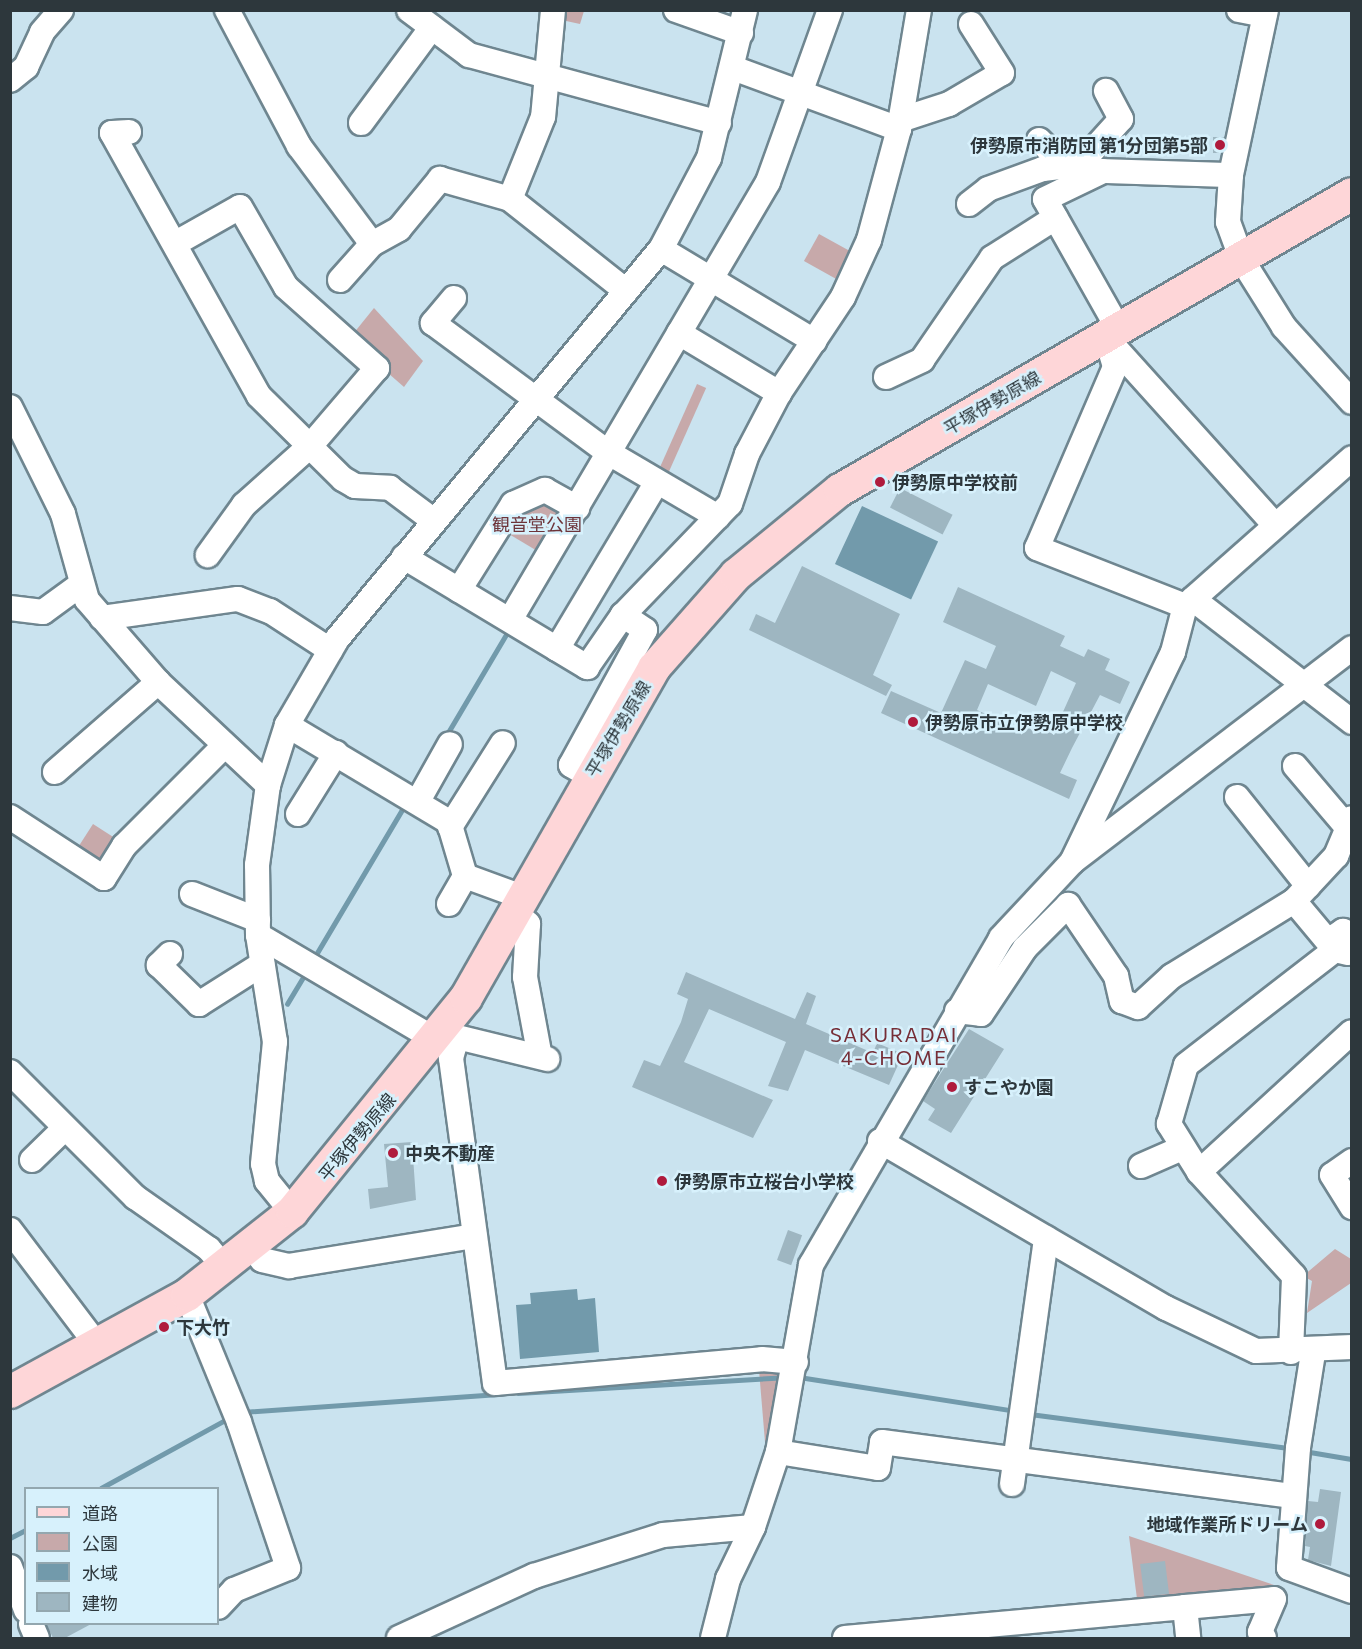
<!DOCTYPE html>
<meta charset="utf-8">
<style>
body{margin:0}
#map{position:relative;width:1362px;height:1649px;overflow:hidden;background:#cae3ef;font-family:Commissioner,"Noto Sans JP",sans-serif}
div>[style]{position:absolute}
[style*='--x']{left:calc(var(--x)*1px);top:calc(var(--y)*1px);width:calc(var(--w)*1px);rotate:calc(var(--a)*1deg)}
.green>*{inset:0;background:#c7a9aa;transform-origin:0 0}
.water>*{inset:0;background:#729aab;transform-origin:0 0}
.stream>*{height:4.5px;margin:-2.25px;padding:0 2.25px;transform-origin:2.25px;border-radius:2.25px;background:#729aab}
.building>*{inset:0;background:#9eb6c1;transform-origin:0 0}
.roads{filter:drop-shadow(2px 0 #6f8690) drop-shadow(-2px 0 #6f8690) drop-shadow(0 2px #6f8690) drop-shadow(0 -2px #6f8690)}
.minor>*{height:24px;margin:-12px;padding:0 12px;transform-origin:12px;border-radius:12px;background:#fff}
.major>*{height:32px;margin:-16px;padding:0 16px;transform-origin:16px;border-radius:16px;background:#fed6d8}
.dots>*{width:16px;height:16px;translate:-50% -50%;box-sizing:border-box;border:3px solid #d7f1fc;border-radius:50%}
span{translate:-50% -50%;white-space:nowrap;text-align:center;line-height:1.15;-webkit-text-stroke:5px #d7f1fc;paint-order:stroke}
.poi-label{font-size:18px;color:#2d373c;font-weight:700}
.right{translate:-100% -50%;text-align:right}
.left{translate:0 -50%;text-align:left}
.street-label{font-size:18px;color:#2d373c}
.park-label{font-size:18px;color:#6d343a}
.neighbourhood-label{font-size:20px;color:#762e37;letter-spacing:1.5px}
.frame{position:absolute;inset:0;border:12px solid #2d373c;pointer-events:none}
.legend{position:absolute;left:24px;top:1487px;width:195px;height:138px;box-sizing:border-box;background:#d7f1fc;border:2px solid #93a7af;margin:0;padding:8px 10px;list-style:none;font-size:18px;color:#2d373c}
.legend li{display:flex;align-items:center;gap:12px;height:30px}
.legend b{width:30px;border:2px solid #93a7af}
</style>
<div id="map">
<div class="green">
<div style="clip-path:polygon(559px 11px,584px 11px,580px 24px,557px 19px)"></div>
<div style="left:819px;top:234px;width:43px;height:31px;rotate:29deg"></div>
<div style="clip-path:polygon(374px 308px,423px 361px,404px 387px,349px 339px)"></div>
<div style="left:697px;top:384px;width:10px;height:96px;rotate:24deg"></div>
<div style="clip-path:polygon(546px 495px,567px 508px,544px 555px,502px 530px,514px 509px)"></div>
<div style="clip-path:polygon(93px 824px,121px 842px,106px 867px,75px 852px)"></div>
<div style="clip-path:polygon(1335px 1249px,1351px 1259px,1351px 1283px,1307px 1313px,1312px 1281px,1303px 1276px)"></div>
<div style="clip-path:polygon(759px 1370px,778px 1372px,784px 1382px,766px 1454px)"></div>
<div style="clip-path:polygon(1129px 1536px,1274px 1585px,1273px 1595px,1138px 1607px)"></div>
</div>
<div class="water">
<div style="left:862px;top:506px;width:84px;height:64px;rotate:25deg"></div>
<div style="clip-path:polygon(577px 1289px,578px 1300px,595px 1298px,599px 1352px,520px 1359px,516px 1305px,531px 1304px,530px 1293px)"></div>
</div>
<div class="stream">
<div style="--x:446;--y:736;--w:120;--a:-59.4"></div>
<div style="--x:314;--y:958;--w:178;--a:-59.3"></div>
<div style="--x:287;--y:1004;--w:39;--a:-59"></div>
<div style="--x:799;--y:1377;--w:220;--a:8.9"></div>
<div style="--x:518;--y:1393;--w:267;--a:-3.4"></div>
<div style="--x:243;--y:1412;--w:256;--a:-4"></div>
<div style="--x:1030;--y:1414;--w:262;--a:7.5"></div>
<div style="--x:1304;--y:1451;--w:49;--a:9.5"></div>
<div style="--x:101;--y:1488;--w:146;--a:-28.7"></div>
<div style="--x:10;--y:1538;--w:18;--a:-27"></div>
</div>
<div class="building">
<div style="clip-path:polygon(1213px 137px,1224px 137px,1221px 153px,1213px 153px)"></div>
<div style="left:900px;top:488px;width:59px;height:22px;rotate:27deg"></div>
<div style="clip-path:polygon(802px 566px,900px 614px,873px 675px,892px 685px,886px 696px,749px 630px,756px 614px,775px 623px)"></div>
<div style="clip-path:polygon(evenodd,958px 587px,1065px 636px,1060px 646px,1084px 657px,1088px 649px,1110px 659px,1105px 670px,1130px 682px,1120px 704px,1100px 695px,1072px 748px,1060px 773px,1077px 780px,1069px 799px,881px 713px,891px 691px,941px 713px,965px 660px,986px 669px,996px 646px,943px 622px,958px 587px,1051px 671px,1076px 683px,1053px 734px,1022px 720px,1018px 729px,977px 710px,988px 684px,1036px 706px,1051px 671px)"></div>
<div style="clip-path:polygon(686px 972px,795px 1019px,807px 992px,816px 996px,806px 1024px,873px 1053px,877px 1043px,903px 1054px,889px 1085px,805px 1050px,788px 1091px,768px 1086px,786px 1042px,709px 1009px,684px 1062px,773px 1100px,753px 1138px,632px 1087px,644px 1060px,660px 1066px,681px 1022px,688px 999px,677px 994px)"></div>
<div style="clip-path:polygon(969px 1029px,1004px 1049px,951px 1133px,928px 1120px,935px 1109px,923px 1101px)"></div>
<div style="clip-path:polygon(412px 1142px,416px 1200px,370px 1209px,368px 1189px,388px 1187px,384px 1144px)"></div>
<div style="left:788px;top:1230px;width:15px;height:32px;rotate:20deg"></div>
<div style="clip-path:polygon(1320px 1489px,1341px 1492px,1331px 1566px,1308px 1560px,1310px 1547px,1305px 1546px,1308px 1501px,1318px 1502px)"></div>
<div style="left:1165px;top:1561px;width:33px;height:25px;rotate:83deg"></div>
<div style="clip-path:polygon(46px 1623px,93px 1623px,65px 1638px,53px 1638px)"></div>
</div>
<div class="roads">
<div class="minor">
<div style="--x:227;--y:10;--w:154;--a:62.1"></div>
<div style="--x:299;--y:146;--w:122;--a:53.3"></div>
<div style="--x:409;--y:10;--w:75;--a:36.9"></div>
<div style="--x:469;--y:55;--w:259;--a:15.2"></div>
<div style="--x:553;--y:10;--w:107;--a:95.3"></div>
<div style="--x:543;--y:117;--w:88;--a:111.9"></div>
<div style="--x:510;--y:199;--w:148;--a:38.4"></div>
<div style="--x:676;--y:10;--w:69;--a:19.5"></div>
<div style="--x:1239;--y:10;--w:26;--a:11"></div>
<div style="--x:1266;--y:10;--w:169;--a:102"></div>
<div style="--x:1231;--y:175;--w:47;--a:93.7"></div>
<div style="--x:1228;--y:222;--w:40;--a:69.8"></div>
<div style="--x:1242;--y:260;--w:79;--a:57.9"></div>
<div style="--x:1284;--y:327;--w:101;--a:47.8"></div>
<div style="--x:733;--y:68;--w:177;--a:20.2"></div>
<div style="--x:10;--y:80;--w:21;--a:-39"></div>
<div style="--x:26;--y:67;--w:38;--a:-65"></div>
<div style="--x:42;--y:32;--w:29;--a:-49"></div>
<div style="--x:900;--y:120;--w:52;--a:-18.1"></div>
<div style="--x:949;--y:104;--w:61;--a:-30.3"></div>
<div style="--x:1002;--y:73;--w:58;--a:-122.3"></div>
<div style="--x:361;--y:123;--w:119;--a:-53.5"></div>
<div style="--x:129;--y:132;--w:17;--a:177"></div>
<div style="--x:112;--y:133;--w:301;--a:60.8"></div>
<div style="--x:259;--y:396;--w:118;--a:44.7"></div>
<div style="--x:343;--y:479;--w:14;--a:30"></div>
<div style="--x:355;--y:486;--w:35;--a:3"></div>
<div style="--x:390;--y:488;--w:54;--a:36.7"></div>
<div style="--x:1039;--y:140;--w:35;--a:45"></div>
<div style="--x:1087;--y:178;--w:18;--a:-99"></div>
<div style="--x:1084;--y:160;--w:55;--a:-47.9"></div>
<div style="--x:1121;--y:119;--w:32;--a:-118"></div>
<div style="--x:969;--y:204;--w:24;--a:-38"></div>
<div style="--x:988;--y:189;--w:59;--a:-20"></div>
<div style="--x:1043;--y:169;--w:31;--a:-7"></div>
<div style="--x:1074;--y:165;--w:18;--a:45"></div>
<div style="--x:176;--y:243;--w:73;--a:-29.4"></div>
<div style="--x:240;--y:207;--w:92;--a:60.1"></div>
<div style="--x:286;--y:287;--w:122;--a:41.7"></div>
<div style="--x:377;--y:368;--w:101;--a:130.6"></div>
<div style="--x:311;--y:445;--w:90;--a:138.2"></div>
<div style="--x:244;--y:505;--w:62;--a:125.8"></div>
<div style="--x:661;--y:249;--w:179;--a:31"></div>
<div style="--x:340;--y:280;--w:48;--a:-48.4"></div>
<div style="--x:372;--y:244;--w:31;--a:-29"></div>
<div style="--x:399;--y:229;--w:65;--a:-50.6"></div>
<div style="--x:440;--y:179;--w:73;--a:15.9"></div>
<div style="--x:454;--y:298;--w:33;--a:130"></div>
<div style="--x:433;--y:323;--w:219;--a:36.5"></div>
<div style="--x:609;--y:453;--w:126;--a:30.4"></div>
<div style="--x:1119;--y:330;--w:150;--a:-119.5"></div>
<div style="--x:1045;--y:199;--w:64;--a:-25.8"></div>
<div style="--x:1103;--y:171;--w:128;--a:1.8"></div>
<div style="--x:679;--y:333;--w:117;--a:31"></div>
<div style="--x:1106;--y:337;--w:31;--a:73"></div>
<div style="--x:1115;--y:367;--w:197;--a:113.3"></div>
<div style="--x:1037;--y:548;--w:159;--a:21.4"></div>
<div style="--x:1110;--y:342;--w:246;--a:48"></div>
<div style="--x:886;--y:377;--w:40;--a:-25"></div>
<div style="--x:922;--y:360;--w:124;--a:-55.5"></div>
<div style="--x:992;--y:258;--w:75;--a:-32.4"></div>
<div style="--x:10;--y:407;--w:119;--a:63.6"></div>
<div style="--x:63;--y:514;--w:89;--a:74.4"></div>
<div style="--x:87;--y:600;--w:108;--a:49.1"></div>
<div style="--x:158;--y:682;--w:151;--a:43.1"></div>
<div style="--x:404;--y:557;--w:214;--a:31"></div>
<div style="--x:587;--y:667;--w:63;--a:-55.3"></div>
<div style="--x:623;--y:615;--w:154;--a:-46.1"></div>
<div style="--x:730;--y:504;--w:53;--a:-71.2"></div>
<div style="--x:747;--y:454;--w:69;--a:-62.3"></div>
<div style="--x:779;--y:393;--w:115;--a:-56.3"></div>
<div style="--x:843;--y:297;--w:63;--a:-65.5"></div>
<div style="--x:869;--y:240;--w:115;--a:-74.9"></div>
<div style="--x:899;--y:129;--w:121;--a:-80.5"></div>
<div style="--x:459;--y:590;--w:102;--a:-57.9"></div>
<div style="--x:513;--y:504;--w:35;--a:-24"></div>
<div style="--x:545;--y:490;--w:37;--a:29"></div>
<div style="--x:1193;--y:599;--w:201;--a:37.7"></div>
<div style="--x:10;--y:608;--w:33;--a:7"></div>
<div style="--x:43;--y:612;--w:46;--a:-36.1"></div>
<div style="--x:102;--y:618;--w:137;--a:-8"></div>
<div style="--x:238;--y:599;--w:34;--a:21"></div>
<div style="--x:270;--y:611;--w:72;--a:33"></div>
<div style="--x:510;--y:620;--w:508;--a:-59.5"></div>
<div style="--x:768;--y:182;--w:183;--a:-70.2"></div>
<div style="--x:557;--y:649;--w:195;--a:-59.1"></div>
<div style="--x:287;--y:725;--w:189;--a:30.9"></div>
<div style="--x:449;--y:822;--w:56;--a:73.5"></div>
<div style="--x:465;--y:876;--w:64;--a:20.1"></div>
<div style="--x:1295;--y:766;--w:79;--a:49.6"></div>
<div style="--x:55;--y:772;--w:137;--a:-41.1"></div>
<div style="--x:590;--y:776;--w:22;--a:-150"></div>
<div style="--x:571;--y:765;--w:154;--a:-61.3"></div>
<div style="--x:645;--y:630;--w:27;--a:-146"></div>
<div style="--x:1237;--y:797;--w:114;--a:51.4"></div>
<div style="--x:418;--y:801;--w:65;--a:-60.7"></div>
<div style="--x:298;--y:814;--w:72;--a:-58.1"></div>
<div style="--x:10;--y:817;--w:112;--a:33"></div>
<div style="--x:104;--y:878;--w:38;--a:-58"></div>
<div style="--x:124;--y:846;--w:140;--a:-45"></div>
<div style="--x:450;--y:827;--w:99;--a:-57.8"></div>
<div style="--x:1072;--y:862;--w:233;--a:-64.3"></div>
<div style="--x:1173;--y:652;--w:48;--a:-75.4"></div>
<div style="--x:1185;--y:606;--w:223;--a:-41.5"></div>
<div style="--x:192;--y:894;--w:71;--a:21.5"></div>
<div style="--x:449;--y:904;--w:32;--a:-60"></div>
<div style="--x:517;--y:914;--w:15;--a:42"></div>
<div style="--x:528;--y:924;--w:53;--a:93.2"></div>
<div style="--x:525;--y:977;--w:81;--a:79.4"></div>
<div style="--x:258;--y:935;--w:207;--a:30.5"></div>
<div style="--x:1335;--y:950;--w:13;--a:-94"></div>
<div style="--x:1334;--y:937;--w:11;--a:-34"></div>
<div style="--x:1343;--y:931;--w:10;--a:24"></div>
<div style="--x:1348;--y:953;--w:13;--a:-167"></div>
<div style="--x:1335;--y:950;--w:64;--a:-129.9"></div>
<div style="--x:1294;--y:901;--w:62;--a:-47"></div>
<div style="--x:1336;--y:856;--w:41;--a:-67.2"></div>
<div style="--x:170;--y:954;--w:16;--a:135"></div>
<div style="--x:159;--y:965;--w:56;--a:44.3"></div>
<div style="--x:199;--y:1004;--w:75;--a:-32.4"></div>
<div style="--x:957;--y:1011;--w:24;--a:7"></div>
<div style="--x:981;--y:1014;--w:79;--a:-56.3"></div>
<div style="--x:1025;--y:948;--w:61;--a:-45"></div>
<div style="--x:1068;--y:905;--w:86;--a:55.9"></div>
<div style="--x:1116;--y:976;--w:26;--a:77"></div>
<div style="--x:1122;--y:1001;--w:17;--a:21"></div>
<div style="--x:1138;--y:1007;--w:46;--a:-42.4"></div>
<div style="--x:1172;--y:976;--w:143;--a:-31.6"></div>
<div style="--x:445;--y:1029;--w:14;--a:34"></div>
<div style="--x:457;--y:1037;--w:22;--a:106"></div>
<div style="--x:451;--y:1058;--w:328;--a:82.3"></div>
<div style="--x:495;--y:1383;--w:268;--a:-5.1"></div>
<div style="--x:762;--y:1359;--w:34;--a:5"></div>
<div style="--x:457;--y:1037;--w:93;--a:13.7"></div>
<div style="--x:10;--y:1072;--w:177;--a:45"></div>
<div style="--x:135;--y:1197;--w:90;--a:35.1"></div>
<div style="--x:209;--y:1249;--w:25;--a:50"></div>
<div style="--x:880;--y:1141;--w:331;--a:30.3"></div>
<div style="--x:1166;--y:1308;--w:100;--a:25.5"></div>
<div style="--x:1256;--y:1351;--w:96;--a:-2.4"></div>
<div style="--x:32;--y:1160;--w:46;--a:-44.1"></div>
<div style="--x:1352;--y:1161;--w:24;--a:145"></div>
<div style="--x:1332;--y:1175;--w:38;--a:58"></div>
<div style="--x:1141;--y:1166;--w:43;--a:-23.6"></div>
<div style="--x:1199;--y:1172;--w:57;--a:-122"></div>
<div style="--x:1169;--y:1124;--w:61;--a:-73.9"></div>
<div style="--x:1186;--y:1065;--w:188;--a:-37.7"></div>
<div style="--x:292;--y:1212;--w:40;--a:-129"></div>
<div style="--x:267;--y:1181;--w:17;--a:-103"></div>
<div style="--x:263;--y:1164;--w:123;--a:-84.4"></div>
<div style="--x:275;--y:1042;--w:108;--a:-99"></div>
<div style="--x:258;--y:935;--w:70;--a:-90.8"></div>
<div style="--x:257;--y:865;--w:81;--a:-82.2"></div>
<div style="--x:268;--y:785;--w:63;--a:-72.4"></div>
<div style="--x:287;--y:725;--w:99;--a:-59.8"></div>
<div style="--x:337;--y:639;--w:507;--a:-50.28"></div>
<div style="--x:661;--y:249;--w:103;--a:-62.2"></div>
<div style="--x:709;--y:158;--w:152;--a:-76.3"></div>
<div style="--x:10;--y:1230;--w:144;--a:52.9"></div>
<div style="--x:252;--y:1247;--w:16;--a:52"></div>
<div style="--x:262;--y:1260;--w:28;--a:13"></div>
<div style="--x:289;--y:1266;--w:188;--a:-9.2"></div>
<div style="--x:187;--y:1295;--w:137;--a:67.7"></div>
<div style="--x:239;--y:1422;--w:154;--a:71.4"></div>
<div style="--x:288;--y:1568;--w:58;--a:157.8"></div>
<div style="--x:234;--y:1590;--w:23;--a:133"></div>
<div style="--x:1291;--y:1352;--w:76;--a:-87.7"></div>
<div style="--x:1294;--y:1276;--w:141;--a:-132.4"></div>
<div style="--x:1199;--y:1172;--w:207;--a:-42.5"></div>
<div style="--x:1313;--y:1353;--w:96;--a:99"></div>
<div style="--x:1298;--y:1448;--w:120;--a:94.3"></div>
<div style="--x:1289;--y:1568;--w:67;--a:20.1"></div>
<div style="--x:778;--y:1452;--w:101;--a:9.1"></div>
<div style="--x:878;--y:1468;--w:26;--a:-81"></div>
<div style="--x:882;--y:1442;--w:415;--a:7.5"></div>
<div style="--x:1012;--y:1484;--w:248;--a:-82.1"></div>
<div style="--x:10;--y:1567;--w:46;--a:69.6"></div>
<div style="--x:1185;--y:1607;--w:89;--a:-5.1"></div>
<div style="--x:1274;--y:1599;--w:36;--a:113"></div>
<div style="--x:1260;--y:1632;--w:7;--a:56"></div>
<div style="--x:31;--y:1624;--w:15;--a:67"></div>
<div style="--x:399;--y:1638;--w:149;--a:-24.7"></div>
<div style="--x:534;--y:1576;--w:135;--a:-17.6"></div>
<div style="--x:663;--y:1535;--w:90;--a:-5.1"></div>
<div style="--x:713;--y:1638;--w:61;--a:-75.7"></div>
<div style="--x:728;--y:1579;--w:58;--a:-64.3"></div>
<div style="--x:753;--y:1527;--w:79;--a:-71.6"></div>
<div style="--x:778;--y:1452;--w:190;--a:-80"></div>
<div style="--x:811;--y:1265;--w:378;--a:-59.8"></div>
<div style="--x:1001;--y:938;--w:104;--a:-46.9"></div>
<div style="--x:1072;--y:862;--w:352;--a:-37.4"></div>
<div style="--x:845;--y:1638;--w:341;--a:-5.2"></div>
<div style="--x:1185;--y:1607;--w:31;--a:84"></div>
</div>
<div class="major">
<div style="--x:10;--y:1392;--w:202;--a:-28.7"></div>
<div style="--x:187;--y:1295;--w:134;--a:-38.3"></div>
<div style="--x:292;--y:1212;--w:276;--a:-50.9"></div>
<div style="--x:466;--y:998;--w:380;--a:-60.3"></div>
<div style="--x:654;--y:668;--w:124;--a:-48.6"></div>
<div style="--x:736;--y:575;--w:134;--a:-39.3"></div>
<div style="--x:840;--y:490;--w:591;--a:-30.03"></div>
</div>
</div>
<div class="dots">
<div style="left:1220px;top:145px;background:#af1b3d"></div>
<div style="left:880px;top:482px;background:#af1b3d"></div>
<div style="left:913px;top:722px;background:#af1b3d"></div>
<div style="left:952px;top:1087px;background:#af1b3d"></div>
<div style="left:393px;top:1153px;background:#af1b3d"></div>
<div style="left:662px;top:1181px;background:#af1b3d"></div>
<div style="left:164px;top:1327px;background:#af1b3d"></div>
<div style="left:1320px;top:1524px;background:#af1b3d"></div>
</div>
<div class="poi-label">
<span class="right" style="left:1208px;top:145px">伊勢原市消防団 第1分団第5部</span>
<span class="left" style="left:892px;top:482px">伊勢原中学校前</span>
<span class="left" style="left:925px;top:722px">伊勢原市立伊勢原中学校</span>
<span class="left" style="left:964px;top:1087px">すこやか園</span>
<span class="left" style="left:405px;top:1153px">中央不動産</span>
<span class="left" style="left:674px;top:1181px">伊勢原市立桜台小学校</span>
<span class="left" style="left:176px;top:1327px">下大竹</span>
<span class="right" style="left:1308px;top:1524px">地域作業所ドリーム</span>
</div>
<div class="street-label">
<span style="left:992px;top:403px;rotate:-30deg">平塚伊勢原線</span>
<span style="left:618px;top:729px;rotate:-59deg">平塚伊勢原線</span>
<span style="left:357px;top:1137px;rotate:-50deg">平塚伊勢原線</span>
</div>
<div class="park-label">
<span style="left:537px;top:524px">観音堂公園</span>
</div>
<div class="neighbourhood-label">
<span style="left:894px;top:1046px">SAKURADAI<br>4-CHOME</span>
</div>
<div class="frame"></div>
<ul class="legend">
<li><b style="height:8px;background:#fed6d8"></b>道路</li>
<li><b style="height:16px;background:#c7a9aa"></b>公園</li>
<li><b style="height:16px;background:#729aab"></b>水域</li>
<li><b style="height:16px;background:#9eb6c1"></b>建物</li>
</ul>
</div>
